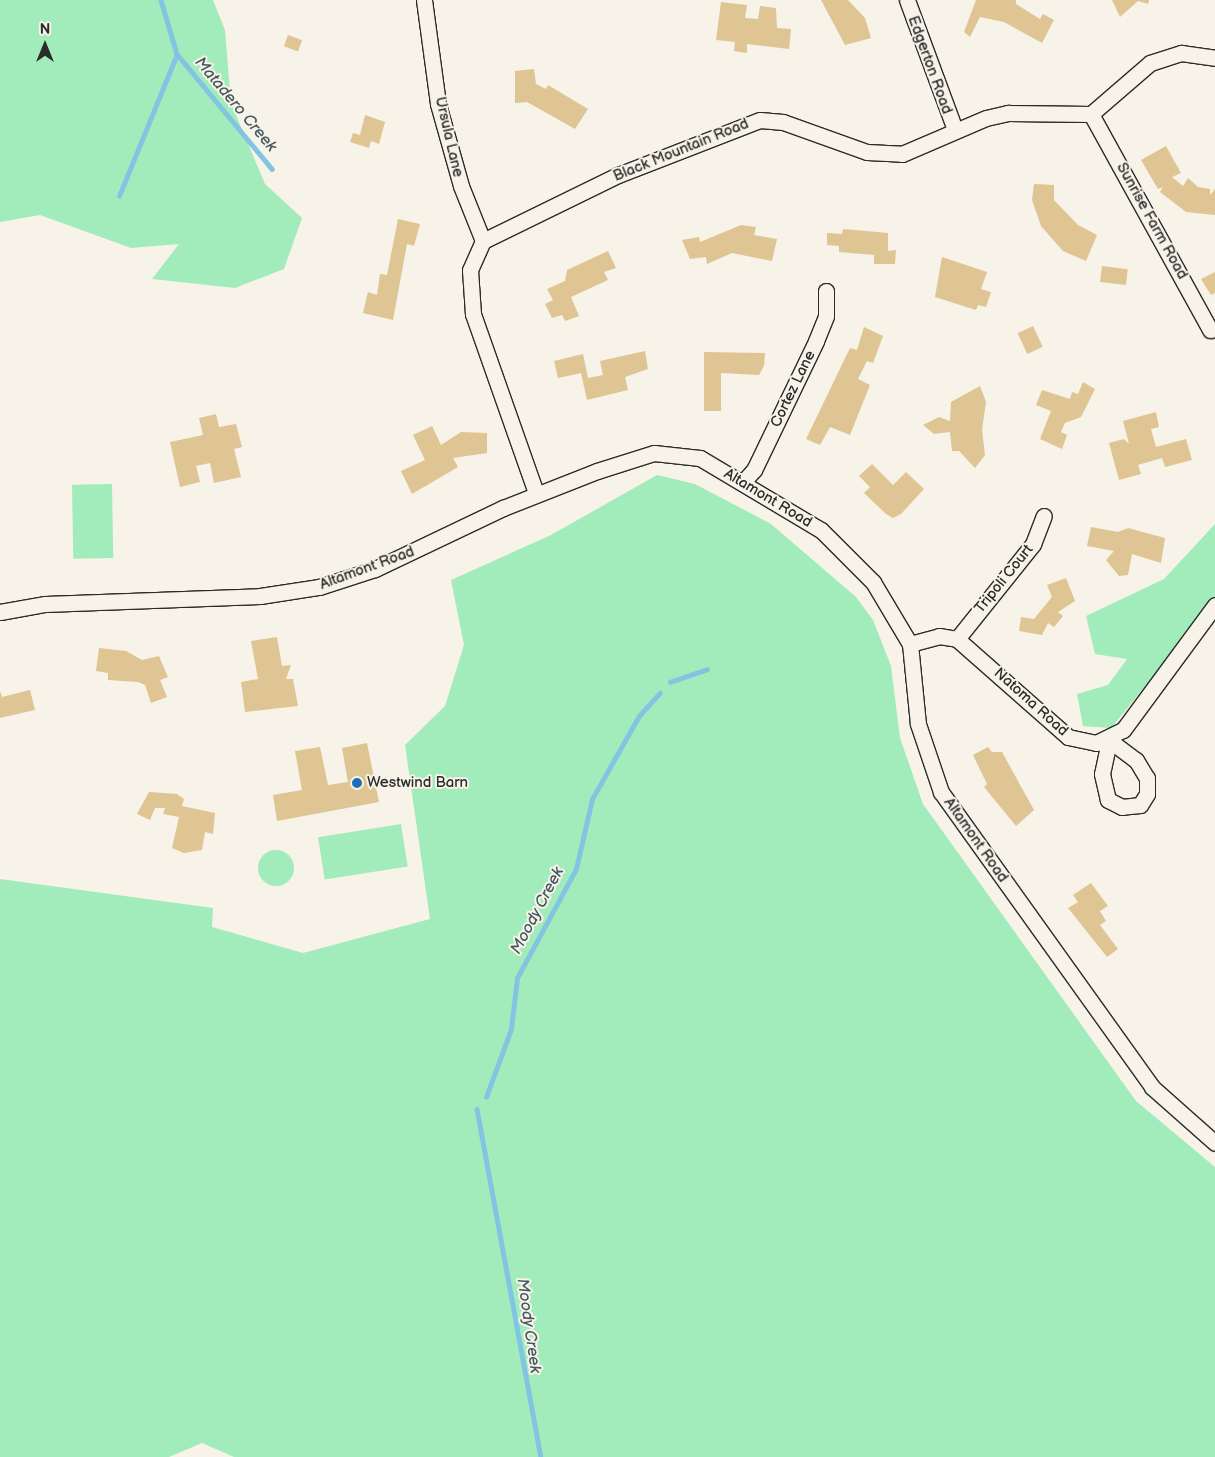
<!DOCTYPE html>
<style>
body{margin:0}
#map{position:relative;width:1215px;height:1457px;overflow:hidden;background:#f7f3e8;font-family:"Balsamiq Sans",sans-serif}
div>[style]{position:absolute}
[style*='--x']{left:calc(var(--x)*1px);top:calc(var(--y)*1px);width:calc(var(--w)*1px);rotate:calc(var(--a)*1deg)}
.green>*{inset:0;background:#a2ecbb;transform-origin:0 0}
.round{border-radius:50%}
.stream>*{height:4.5px;margin:-2.25px;padding:0 2.25px;transform-origin:2.25px;border-radius:2.25px;background:#82c5e3}
.building>*{inset:0;background:#dfc494;transform-origin:0 0}
.roads{filter:drop-shadow(1px 0 #2b2b2b) drop-shadow(-1px 0 #2b2b2b) drop-shadow(0 1px #2b2b2b) drop-shadow(0 -1px #2b2b2b)}
.minor>*{height:15px;margin:-7.5px;padding:0 7.5px;transform-origin:7.5px;border-radius:7.5px;background:#f7f3e8}
.dots>*{width:14px;height:14px;translate:-50% -50%;box-sizing:border-box;border:2px solid #f7f3e8;border-radius:50%}
span{translate:-50% -50%;white-space:nowrap;text-align:center;line-height:1.15;-webkit-text-stroke:4px #f7f3e8;paint-order:stroke}
.street-label{font-size:15px;color:#2b2b2b}
.poi-label{font-size:15px;color:#2b2b2b}
.left{translate:0 -50%;text-align:left}
.water-label{font-size:16px;color:#455962;font-style:italic}
.north{position:absolute;left:20px;top:20px;width:50px;height:50px;-webkit-text-stroke:4px #f7f3e8;paint-order:stroke;rotate:0deg;font-size:14px;font-weight:700;line-height:20px;text-align:center;color:#2b2b2b}
.north::after{content:'';display:block;margin:auto;width:18px;height:22px;background:#2b2b2b;clip-path:polygon(50% 0,100% 100%,50% 72%,0 100%)}
</style>
<div id="map">
<div class="green">
<div style="clip-path:polygon(0 0,213px 0,225px 30px,231px 103px,265px 184px,302px 218px,284px 269px,235px 288px,152px 279px,179px 244px,131px 248px,40px 215px,0 222px)"></div>
<div style="clip-path:polygon(657px 475px,695px 484px,771px 524px,856px 597px,873px 620px,891px 666px,900px 738px,923px 804px,1136px 1101px,1215px 1167px,1215px 1457px,234px 1457px,202px 1443px,169px 1457px,0 1457px,0 879px,213px 908px,212px 927px,303px 953px,430px 919px,405px 745px,445px 706px,464px 645px,451px 580px,551px 535px)"></div>
<div style="left:112px;top:484px;width:74px;height:40px;rotate:89deg"></div>
<div style="clip-path:polygon(1215px 524px,1215px 601px,1111px 728px,1083px 726px,1077px 694px,1108px 685px,1127px 659px,1095px 654px,1086px 616px,1164px 579px)"></div>
<div style="left:401px;top:824px;width:43px;height:84px;rotate:81deg"></div>
<div class="round" style="left:258px;top:850px;width:36px;height:36px"></div>
</div>
<div class="stream">
<div style="--x:161;--y:0;--w:56;--a:73.5"></div>
<div style="--x:177;--y:54;--w:149;--a:50.4"></div>
<div style="--x:119;--y:196;--w:153;--a:-67.8"></div>
<div style="--x:670;--y:682;--w:39;--a:-19"></div>
<div style="--x:486;--y:1097;--w:72;--a:-69.8"></div>
<div style="--x:511;--y:1029;--w:51;--a:-83.3"></div>
<div style="--x:517;--y:978;--w:124;--a:-61.6"></div>
<div style="--x:576;--y:869;--w:72;--a:-77.1"></div>
<div style="--x:592;--y:799;--w:95;--a:-60.5"></div>
<div style="--x:639;--y:716;--w:31;--a:-48"></div>
<div style="--x:477;--y:1109;--w:354;--a:79.6"></div>
</div>
<div class="building">
<div style="clip-path:polygon(821px 0,848px 0,865px 18px,871px 38px,845px 45px)"></div>
<div style="clip-path:polygon(976px 0,1016px 0,1016px 4px,1040px 19px,1043px 14px,1054px 20px,1042px 43px,1004px 22px,980px 17px,970px 37px,964px 32px)"></div>
<div style="clip-path:polygon(1112px 0,1149px 0,1148px 4px,1138px 1px,1120px 17px)"></div>
<div style="clip-path:polygon(721px 2px,747px 5px,745px 18px,758px 19px,760px 6px,776px 8px,777px 28px,791px 29px,789px 49px,747px 44px,747px 53px,734px 51px,735px 42px,716px 40px)"></div>
<div style="left:288px;top:35px;width:15px;height:12px;rotate:20deg"></div>
<div style="clip-path:polygon(534px 69px,536px 84px,546px 89px,548px 85px,588px 109px,575px 129px,527px 102px,515px 103px,515px 71px)"></div>
<div style="clip-path:polygon(365px 115px,385px 122px,379px 144px,371px 141px,369px 148px,350px 142px,353px 133px,360px 135px)"></div>
<div style="clip-path:polygon(1166px 146px,1181px 173px,1172px 177px,1183px 186px,1188px 178px,1198px 187px,1210px 189px,1210px 195px,1215px 189px,1215px 215px,1186px 212px,1160px 192px,1163px 187px,1158px 189px,1141px 160px)"></div>
<div style="clip-path:polygon(1034px 184px,1054px 185px,1054px 200px,1078px 225px,1097px 235px,1086px 261px,1063px 251px,1041px 226px,1032px 200px)"></div>
<div style="clip-path:polygon(398px 219px,420px 224px,414px 246px,407px 244px,393px 320px,363px 313px,368px 292px,377px 295px,380px 274px,387px 275px)"></div>
<div style="clip-path:polygon(741px 225px,756px 227px,754px 235px,777px 239px,772px 261px,732px 253px,707px 264px,706px 257px,690px 259px,682px 240px,699px 237px,700px 242px)"></div>
<div style="clip-path:polygon(843px 229px,888px 233px,888px 251px,896px 250px,895px 264px,874px 264px,874px 255px,839px 252px,839px 246px,827px 245px,827px 233px,842px 234px)"></div>
<div style="clip-path:polygon(608px 251px,616px 268px,604px 272px,608px 280px,571px 297px,579px 316px,565px 321px,562px 315px,552px 318px,545px 304px,553px 300px,547px 289px,565px 281px,567px 270px)"></div>
<div style="clip-path:polygon(942px 257px,987px 272px,981px 289px,991px 292px,986px 307px,978px 305px,976px 310px,935px 297px)"></div>
<div style="left:1102px;top:266px;width:26px;height:16px;rotate:7deg"></div>
<div style="clip-path:polygon(1215px 272px,1215px 293px,1211px 295px,1201px 279px)"></div>
<div style="left:1033px;top:326px;width:23px;height:17px;rotate:65deg"></div>
<div style="clip-path:polygon(864px 327px,883px 336px,873px 363px,867px 361px,858px 379px,870px 385px,850px 435px,830px 427px,820px 445px,806px 439px,850px 348px,857px 350px)"></div>
<div style="clip-path:polygon(645px 351px,648px 369px,625px 377px,628px 390px,587px 400px,581px 373px,558px 378px,554px 361px,583px 354px,588px 378px,603px 375px,600px 361px)"></div>
<div style="clip-path:polygon(704px 352px,765px 353px,764px 366px,759px 375px,721px 373px,721px 411px,704px 411px)"></div>
<div style="clip-path:polygon(1083px 382px,1095px 389px,1081px 417px,1065px 423px,1061px 432px,1067px 435px,1062px 449px,1040px 439px,1051px 411px,1036px 405px,1042px 390px,1070px 399px,1072px 392px,1078px 394px)"></div>
<div style="clip-path:polygon(980px 386px,986px 402px,982px 430px,985px 455px,975px 468px,959px 451px,952px 451px,950px 432px,934px 434px,923px 425px,939px 417px,950px 421px,951px 402px)"></div>
<div style="clip-path:polygon(1156px 412px,1159px 427px,1151px 429px,1156px 447px,1186px 439px,1192px 460px,1165px 467px,1162px 458px,1138px 465px,1141px 474px,1119px 480px,1109px 443px,1124px 439px,1129px 444px,1123px 421px)"></div>
<div style="clip-path:polygon(216px 414px,219px 427px,236px 424px,242px 447px,234px 449px,241px 477px,214px 483px,210px 463px,196px 466px,200px 482px,180px 487px,170px 442px,203px 435px,199px 418px)"></div>
<div style="clip-path:polygon(432px 426px,441px 445px,461px 432px,487px 433px,487px 453px,453px 458px,458px 467px,412px 494px,401px 471px,425px 460px,413px 435px)"></div>
<div style="clip-path:polygon(872px 464px,893px 485px,906px 472px,924px 489px,901px 514px,893px 518px,886px 514px,864px 493px,870px 487px,859px 476px)"></div>
<div style="clip-path:polygon(1091px 527px,1118px 532px,1128px 528px,1165px 538px,1161px 563px,1132px 554px,1128px 575px,1119px 576px,1106px 560px,1114px 551px,1087px 546px)"></div>
<div style="clip-path:polygon(1066px 578px,1075px 601px,1058px 612px,1063px 616px,1054px 627px,1048px 623px,1042px 635px,1019px 631px,1021px 617px,1034px 619px,1052px 597px,1047px 585px)"></div>
<div style="clip-path:polygon(277px 637px,282px 666px,291px 665px,286px 679px,293px 679px,298px 706px,245px 712px,241px 682px,258px 679px,251px 641px)"></div>
<div style="clip-path:polygon(99px 648px,126px 651px,142px 660px,159px 656px,168px 677px,160px 680px,167px 697px,151px 703px,145px 685px,138px 682px,108px 680px,108px 673px,96px 671px)"></div>
<div style="clip-path:polygon(30px 690px,35px 710px,0 718px,0 691px,2px 697px)"></div>
<div style="clip-path:polygon(367px 743px,379px 802px,277px 821px,273px 795px,302px 790px,295px 751px,320px 747px,328px 785px,348px 782px,342px 748px)"></div>
<div style="clip-path:polygon(988px 747px,992px 752px,1002px 752px,1034px 810px,1016px 826px,984px 787px,987px 784px,973px 755px)"></div>
<div style="clip-path:polygon(149px 792px,177px 794px,184px 799px,182px 806px,215px 813px,213px 834px,205px 832px,202px 850px,184px 853px,172px 848px,179px 817px,163px 814px,165px 808px,155px 808px,150px 820px,137px 814px)"></div>
<div style="clip-path:polygon(1091px 883px,1108px 906px,1100px 911px,1106px 921px,1100px 925px,1118px 949px,1107px 957px,1068px 908px,1078px 902px,1073px 895px)"></div>
</div>
<div class="roads">
<div class="minor">
<div style="--x:424;--y:0;--w:105;--a:82.3"></div>
<div style="--x:438;--y:104;--w:85;--a:74.3"></div>
<div style="--x:461;--y:186;--w:59;--a:68.2"></div>
<div style="--x:907;--y:0;--w:139;--a:69.7"></div>
<div style="--x:1091;--y:114;--w:247;--a:61.1"></div>
<div style="--x:744;--y:481;--w:15;--a:-48"></div>
<div style="--x:754;--y:470;--w:143;--a:-64.3"></div>
<div style="--x:816;--y:341;--w:27;--a:-68"></div>
<div style="--x:826;--y:316;--w:25;--a:-90"></div>
<div style="--x:536;--y:493;--w:190;--a:-109.4"></div>
<div style="--x:473;--y:314;--w:44;--a:-93.9"></div>
<div style="--x:470;--y:270;--w:32;--a:-66"></div>
<div style="--x:483;--y:241;--w:150;--a:-26.1"></div>
<div style="--x:618;--y:175;--w:152;--a:-21.2"></div>
<div style="--x:760;--y:120;--w:23;--a:5"></div>
<div style="--x:783;--y:122;--w:89;--a:19.7"></div>
<div style="--x:867;--y:152;--w:35;--a:3"></div>
<div style="--x:902;--y:154;--w:91;--a:-23.2"></div>
<div style="--x:986;--y:118;--w:23;--a:-13"></div>
<div style="--x:1008;--y:113;--w:83;--a:0.7"></div>
<div style="--x:1091;--y:114;--w:78;--a:-40.8"></div>
<div style="--x:1150;--y:63;--w:33;--a:-18"></div>
<div style="--x:1181;--y:53;--w:34;--a:8"></div>
<div style="--x:0;--y:612;--w:46;--a:-10.1"></div>
<div style="--x:45;--y:604;--w:215;--a:-2.1"></div>
<div style="--x:260;--y:596;--w:60;--a:-8.7"></div>
<div style="--x:319;--y:587;--w:59;--a:-17.8"></div>
<div style="--x:375;--y:569;--w:142;--a:-25.5"></div>
<div style="--x:503;--y:508;--w:101;--a:-21.5"></div>
<div style="--x:597;--y:471;--w:60;--a:-17.5"></div>
<div style="--x:654;--y:453;--w:46;--a:6.2"></div>
<div style="--x:700;--y:458;--w:141;--a:30.8"></div>
<div style="--x:821;--y:530;--w:74;--a:45"></div>
<div style="--x:873;--y:582;--w:72;--a:59.2"></div>
<div style="--x:910;--y:644;--w:80;--a:84.3"></div>
<div style="--x:918;--y:724;--w:72;--a:71.3"></div>
<div style="--x:941;--y:792;--w:363;--a:54.4"></div>
<div style="--x:1152;--y:1087;--w:84;--a:41.6"></div>
<div style="--x:957;--y:639;--w:122;--a:-51.3"></div>
<div style="--x:1033;--y:544;--w:30;--a:-69"></div>
<div style="--x:910;--y:644;--w:30;--a:-15"></div>
<div style="--x:939;--y:636;--w:18;--a:9"></div>
<div style="--x:957;--y:639;--w:148;--a:41.4"></div>
<div style="--x:1068;--y:737;--w:29;--a:12"></div>
<div style="--x:1096;--y:743;--w:30;--a:-26"></div>
<div style="--x:1123;--y:730;--w:155;--a:-53.6"></div>
<div style="--x:1109;--y:740;--w:34;--a:37"></div>
<div style="--x:1136;--y:760;--w:21;--a:59"></div>
<div style="--x:1147;--y:778;--w:16;--a:90"></div>
<div style="--x:1147;--y:794;--w:13;--a:122"></div>
<div style="--x:1140;--y:805;--w:18;--a:174"></div>
<div style="--x:1122;--y:807;--w:16;--a:-153"></div>
<div style="--x:1108;--y:800;--w:27;--a:-103"></div>
<div style="--x:1102;--y:774;--w:35;--a:-78"></div>
</div>
</div>
<div class="dots">
<div style="left:357px;top:783px;background:#1f6fb2"></div>
</div>
<div class="street-label">
<span style="left:930px;top:65px;rotate:70deg">Edgerton Road</span>
<span style="left:449px;top:137px;rotate:77deg">Ursula Lane</span>
<span style="left:681px;top:150px;rotate:-22deg">Black Mountain Road</span>
<span style="left:1152px;top:221px;rotate:61deg">Sunrise Farm Road</span>
<span style="left:793px;top:389px;rotate:-64deg">Cortez Lane</span>
<span style="left:768px;top:498px;rotate:31deg">Altamont Road</span>
<span style="left:367px;top:568px;rotate:-20deg">Altamont Road</span>
<span style="left:1004px;top:579px;rotate:-51deg">Tripoli Court</span>
<span style="left:1031px;top:702px;rotate:42deg">Natoma Road</span>
<span style="left:976px;top:840px;rotate:55deg">Altamont Road</span>
</div>
<div class="poi-label">
<span class="left" style="left:367px;top:783px">Westwind Barn</span>
</div>
<div class="water-label">
<span style="left:235px;top:105px;rotate:50deg">Matadero Creek</span>
<span style="left:538px;top:911px;rotate:-62deg">Moody Creek</span>
<span style="left:528px;top:1326px;rotate:82deg">Moody Creek</span>
</div>
<div class="north">N</div>
</div>
